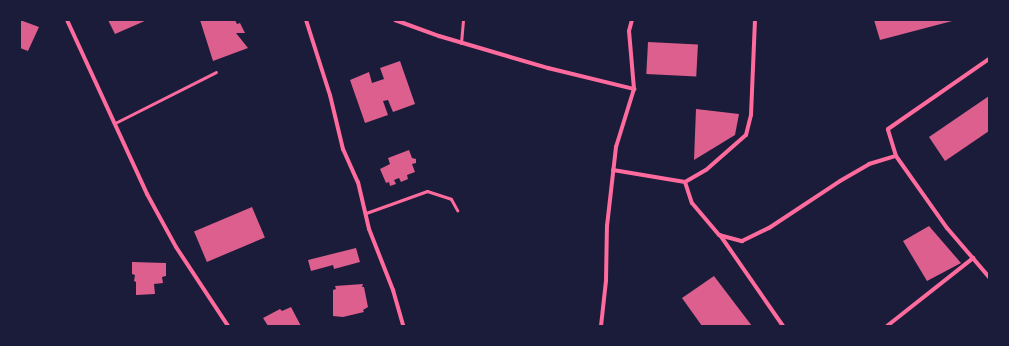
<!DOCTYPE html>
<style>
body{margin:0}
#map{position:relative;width:1009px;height:346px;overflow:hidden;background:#1b1b3a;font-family:Barlow,sans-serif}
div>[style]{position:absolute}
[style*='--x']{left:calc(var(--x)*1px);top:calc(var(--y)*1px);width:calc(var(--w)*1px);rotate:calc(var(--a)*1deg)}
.building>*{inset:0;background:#dd5f8e;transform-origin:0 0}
.service>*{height:3px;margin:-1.5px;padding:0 1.5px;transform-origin:1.5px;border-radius:1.5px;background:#ff6b9d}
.minor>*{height:4px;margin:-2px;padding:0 2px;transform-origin:2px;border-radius:2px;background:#ff6b9d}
span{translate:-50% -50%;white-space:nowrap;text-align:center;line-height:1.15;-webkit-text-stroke:3.5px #1b1b3a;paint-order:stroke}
.frame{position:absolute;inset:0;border:21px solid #1b1b3a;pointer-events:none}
</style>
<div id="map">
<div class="building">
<div style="clip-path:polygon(20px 20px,39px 27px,28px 51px,20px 48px)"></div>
<div style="clip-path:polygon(108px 20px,147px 20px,115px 34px)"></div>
<div style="clip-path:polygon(200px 20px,235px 20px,237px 24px,240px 23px,245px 33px,236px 33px,248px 48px,213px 61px)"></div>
<div style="clip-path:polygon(874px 20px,956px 20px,880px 40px)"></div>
<div style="left:648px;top:42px;width:50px;height:32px;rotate:3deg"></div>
<div style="clip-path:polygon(400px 61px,415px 104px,393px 112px,388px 100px,383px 101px,388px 115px,365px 123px,350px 80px,369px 72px,372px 83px,384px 79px,380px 68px)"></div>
<div style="clip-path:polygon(989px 96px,989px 131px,945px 161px,929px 137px)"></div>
<div style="clip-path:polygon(696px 109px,739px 114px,735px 135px,694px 160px)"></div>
<div style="clip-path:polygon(409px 150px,412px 158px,416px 159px,416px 163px,412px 164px,415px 172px,407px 175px,408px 179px,401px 182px,399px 178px,394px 180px,396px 184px,390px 186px,389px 182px,386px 183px,380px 169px,390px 164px,388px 158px)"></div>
<div style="left:252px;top:207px;width:33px;height:63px;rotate:67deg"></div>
<div style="clip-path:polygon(929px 226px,961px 263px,927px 281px,903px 241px)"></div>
<div style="clip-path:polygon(356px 248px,360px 262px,334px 269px,333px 265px,311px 271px,308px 260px)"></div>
<div style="clip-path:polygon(132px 262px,166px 263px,166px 276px,162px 277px,163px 283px,154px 284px,155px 294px,136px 295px,136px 282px,134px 281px,135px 275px,132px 274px)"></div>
<div style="clip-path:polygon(714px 276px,752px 326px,702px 326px,682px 298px)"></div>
<div style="clip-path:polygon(363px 284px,362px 287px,364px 287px,368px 307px,363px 310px,364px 312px,343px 317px,333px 316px,333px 290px,336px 289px,335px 286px)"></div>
<div style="clip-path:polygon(291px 307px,301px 326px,268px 326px,263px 318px,280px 309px,282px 311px)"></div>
</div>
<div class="service">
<div style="--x:461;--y:43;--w:23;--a:-85"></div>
<div style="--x:115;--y:123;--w:113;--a:-26.8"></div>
<div style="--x:366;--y:213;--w:65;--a:-19.8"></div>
<div style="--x:427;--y:191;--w:25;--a:18"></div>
<div style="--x:451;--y:199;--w:13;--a:61"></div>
</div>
<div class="minor">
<div style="--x:67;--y:20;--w:192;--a:65.3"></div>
<div style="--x:147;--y:194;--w:60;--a:61.3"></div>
<div style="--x:176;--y:247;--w:95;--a:56.6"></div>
<div style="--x:306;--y:20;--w:79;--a:72.3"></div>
<div style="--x:330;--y:95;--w:56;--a:76.5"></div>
<div style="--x:343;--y:149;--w:36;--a:66"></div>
<div style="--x:358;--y:182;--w:48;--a:76.8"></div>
<div style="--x:369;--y:229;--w:66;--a:68.5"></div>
<div style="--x:393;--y:290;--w:37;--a:74"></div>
<div style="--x:395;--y:20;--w:47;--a:20"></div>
<div style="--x:439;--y:36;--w:114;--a:16.4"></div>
<div style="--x:548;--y:68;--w:89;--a:13.7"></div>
<div style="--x:896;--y:156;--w:28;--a:-107"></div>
<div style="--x:888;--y:129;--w:123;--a:-34.7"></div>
<div style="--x:613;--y:170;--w:73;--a:9.5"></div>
<div style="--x:685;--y:182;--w:22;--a:72"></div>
<div style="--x:692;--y:203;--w:42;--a:49.8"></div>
<div style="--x:719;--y:235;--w:24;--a:15"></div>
<div style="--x:742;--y:241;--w:30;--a:-26"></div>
<div style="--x:769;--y:228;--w:85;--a:-33.5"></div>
<div style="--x:840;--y:181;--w:34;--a:-30"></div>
<div style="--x:869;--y:164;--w:28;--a:-17"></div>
<div style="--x:896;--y:156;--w:88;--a:54.7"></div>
<div style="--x:947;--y:228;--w:65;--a:49.4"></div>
<div style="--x:685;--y:182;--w:24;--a:-30"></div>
<div style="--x:706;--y:170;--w:53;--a:-41.2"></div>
<div style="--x:746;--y:135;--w:21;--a:-76"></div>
<div style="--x:751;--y:115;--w:95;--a:-87.6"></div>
<div style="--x:720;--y:235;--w:111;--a:55.3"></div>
<div style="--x:601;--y:326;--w:45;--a:-83.7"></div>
<div style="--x:606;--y:281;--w:55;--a:-89"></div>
<div style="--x:607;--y:226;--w:80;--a:-83.5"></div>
<div style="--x:616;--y:147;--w:61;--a:-72.8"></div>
<div style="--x:634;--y:89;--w:58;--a:-94.9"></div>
<div style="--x:629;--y:31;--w:11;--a:-75"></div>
<div style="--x:887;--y:326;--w:110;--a:-38.3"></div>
</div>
<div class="frame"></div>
</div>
